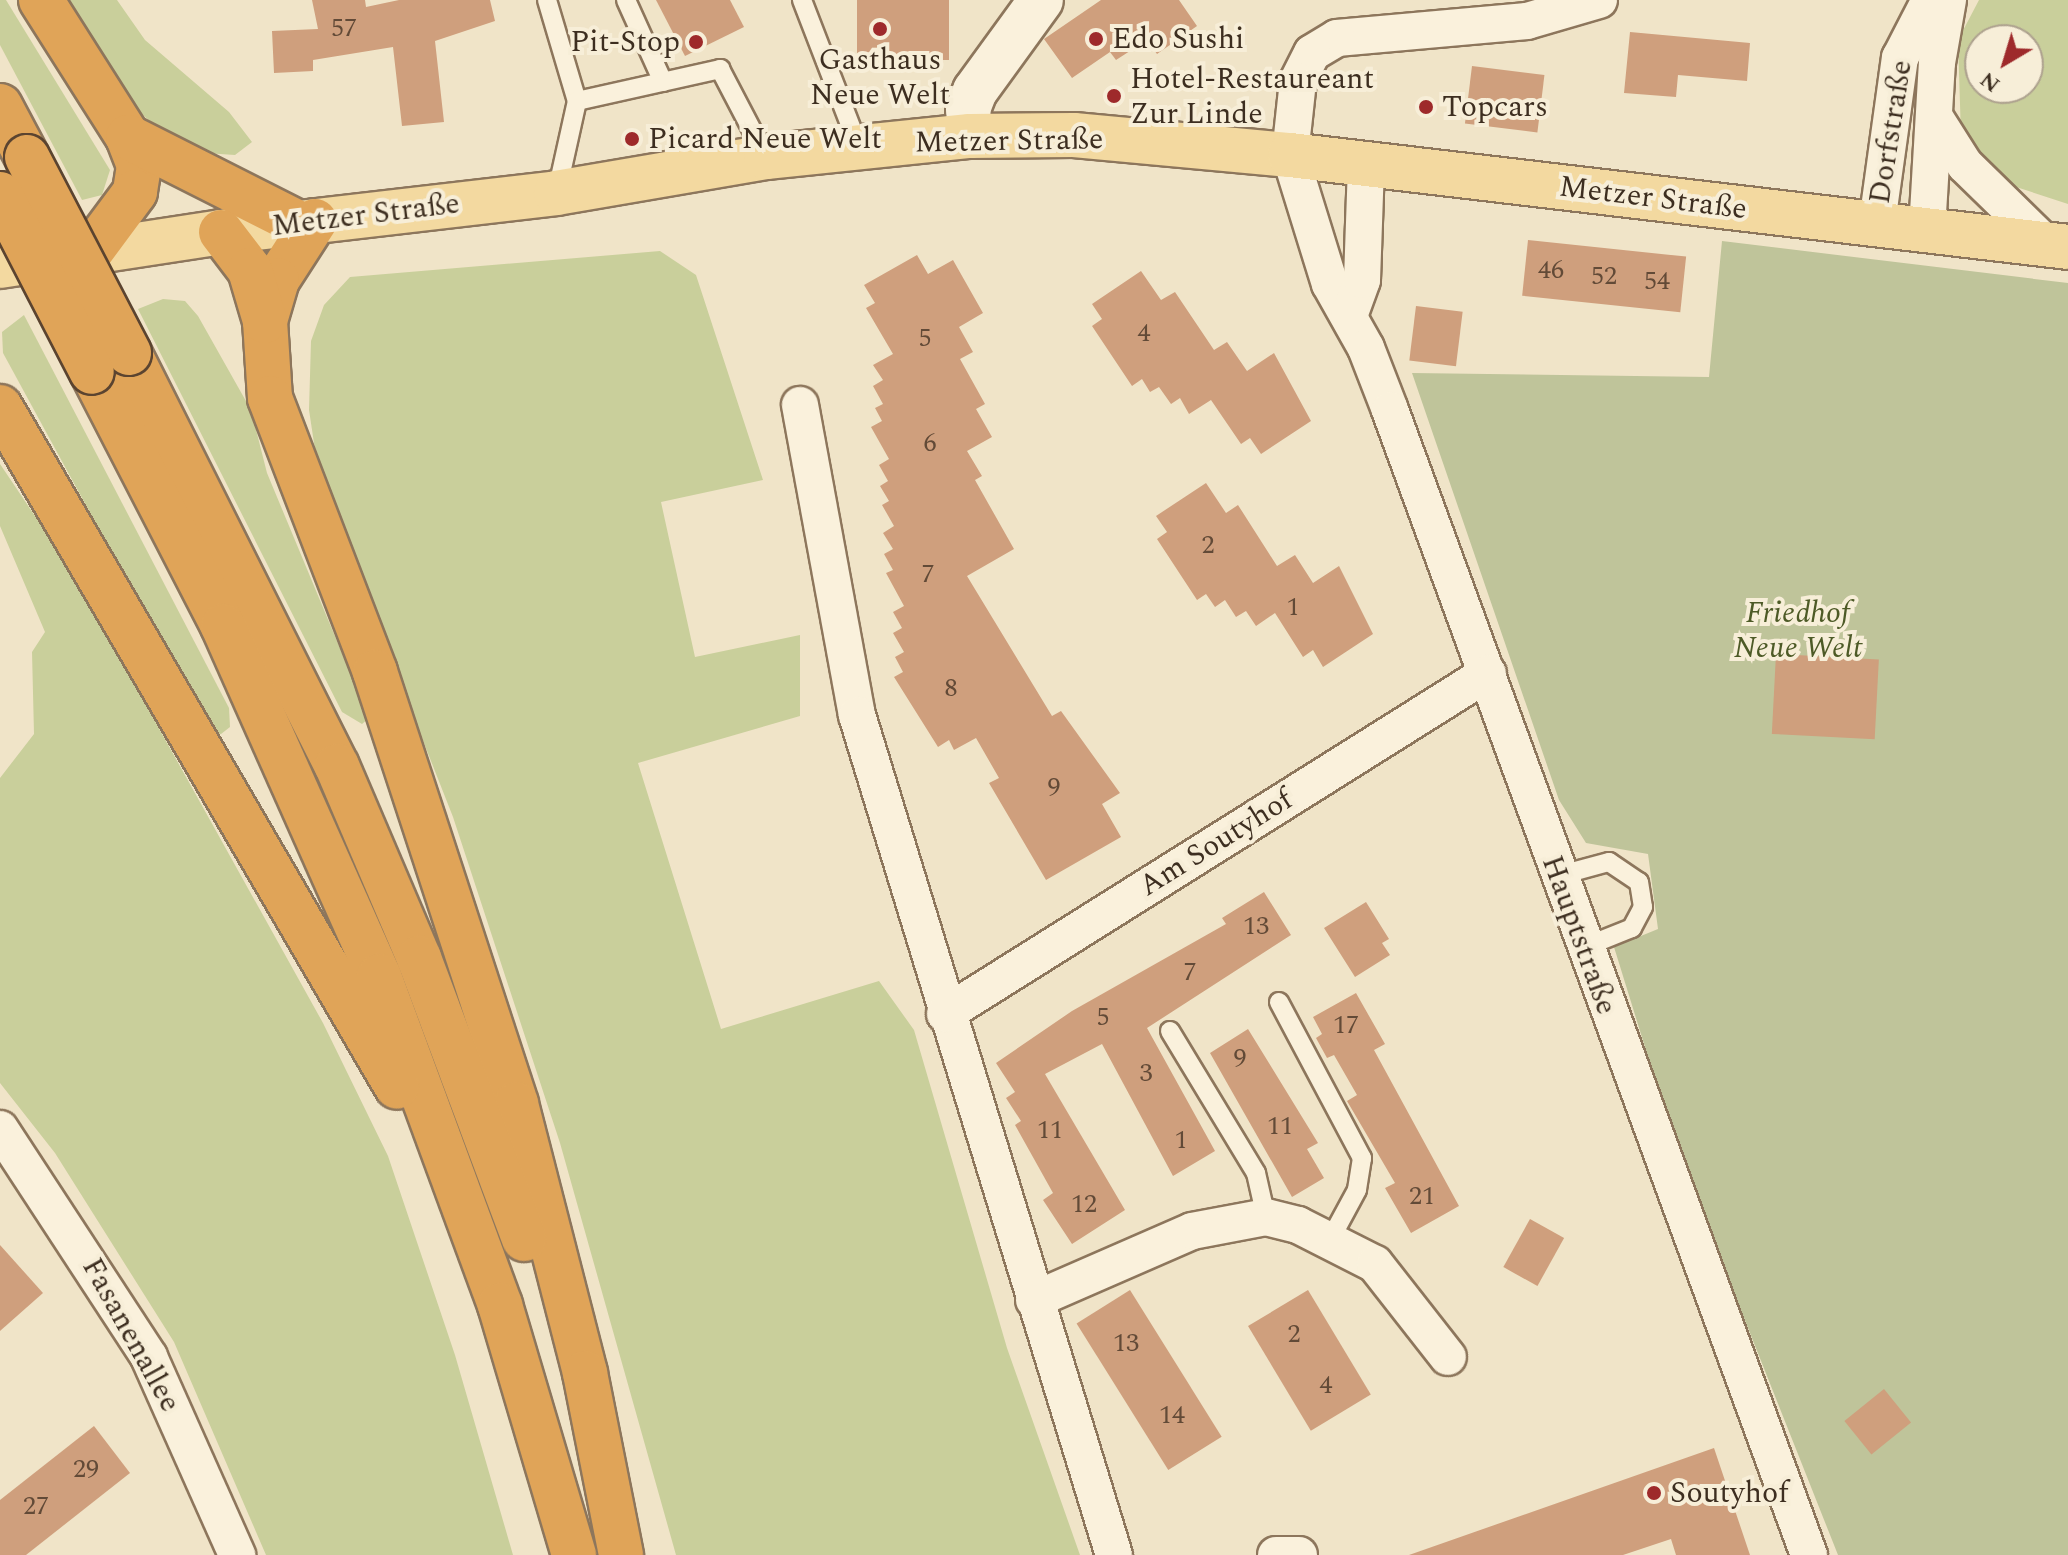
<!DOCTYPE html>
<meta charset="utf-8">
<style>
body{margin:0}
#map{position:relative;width:2068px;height:1555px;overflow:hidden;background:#f0e4c8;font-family:Spectral,serif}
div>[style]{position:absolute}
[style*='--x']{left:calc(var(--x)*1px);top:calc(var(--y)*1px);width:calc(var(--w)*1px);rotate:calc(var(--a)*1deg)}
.green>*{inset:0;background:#c9cf9b}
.cemetery>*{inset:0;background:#bfc49a}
.building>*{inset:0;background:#cf9f7d;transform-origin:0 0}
.roads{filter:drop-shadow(2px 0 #8d765c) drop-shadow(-2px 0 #8d765c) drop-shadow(0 2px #8d765c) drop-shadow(0 -2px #8d765c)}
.lane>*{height:18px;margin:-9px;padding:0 9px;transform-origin:9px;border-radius:9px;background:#faf1dc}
.street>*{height:36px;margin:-18px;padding:0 18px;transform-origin:18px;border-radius:18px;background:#faf1dc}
.secondary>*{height:44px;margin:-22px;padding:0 22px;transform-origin:22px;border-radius:22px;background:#faf1dc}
.primary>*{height:44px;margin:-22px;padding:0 22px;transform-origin:22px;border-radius:22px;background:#f3d9a0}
.highway>*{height:44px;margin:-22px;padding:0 22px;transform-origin:22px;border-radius:22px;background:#e0a458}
.bridges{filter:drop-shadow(2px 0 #5b4430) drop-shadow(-2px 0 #5b4430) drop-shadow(0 2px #5b4430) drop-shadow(0 -2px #5b4430)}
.highway-bridge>*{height:44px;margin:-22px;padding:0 22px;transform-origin:22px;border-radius:22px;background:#e0a458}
.dots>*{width:22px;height:22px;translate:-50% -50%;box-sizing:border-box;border:4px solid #f7eed8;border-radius:50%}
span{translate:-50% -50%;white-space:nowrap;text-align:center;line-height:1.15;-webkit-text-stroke:8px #f7eed8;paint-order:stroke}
.number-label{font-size:26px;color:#624a37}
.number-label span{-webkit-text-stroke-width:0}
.poi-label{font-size:30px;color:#3d2e20}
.left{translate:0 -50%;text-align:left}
.right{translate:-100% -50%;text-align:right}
.street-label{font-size:30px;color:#3d2e20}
.park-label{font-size:30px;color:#4d5a26;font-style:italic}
.north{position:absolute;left:1964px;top:24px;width:80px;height:80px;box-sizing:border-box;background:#f7eed8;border:2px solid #ada18e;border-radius:50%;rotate:218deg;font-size:22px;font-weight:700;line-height:32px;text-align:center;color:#3d2e20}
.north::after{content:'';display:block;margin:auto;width:28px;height:36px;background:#9e2a2b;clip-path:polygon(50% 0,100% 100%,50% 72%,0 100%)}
</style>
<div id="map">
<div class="green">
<div style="clip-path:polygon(0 0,6px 0,110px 170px,102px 195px,82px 200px,0 45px)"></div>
<div style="clip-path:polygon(64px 0,117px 0,145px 40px,229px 112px,252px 142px,235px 155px,205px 153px,161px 131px,128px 102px)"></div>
<div style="clip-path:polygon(evenodd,1979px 0,2068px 0,2068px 204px,2010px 185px,1961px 136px,1958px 40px,1979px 0,1980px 40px,2028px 40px,2028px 88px,1980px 88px,1980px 40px)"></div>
<div style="clip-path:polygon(660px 251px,696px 275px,763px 480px,661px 502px,695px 657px,800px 635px,800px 716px,638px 763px,721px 1029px,879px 981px,914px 1030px,1007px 1348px,1080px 1555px,676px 1555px,560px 1143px,453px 817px,319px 476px,309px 410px,311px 341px,324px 305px,350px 277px)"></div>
<div style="clip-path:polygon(163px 299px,185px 301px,198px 316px,251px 410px,267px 473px,369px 718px,362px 724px,342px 712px,138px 309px)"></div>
<div style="clip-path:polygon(24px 315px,229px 708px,230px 727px,221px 734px,210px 733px,3px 353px,2px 332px)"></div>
<div style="clip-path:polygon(0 464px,68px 565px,323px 1023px,388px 1156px,455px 1355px,513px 1555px,266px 1555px,174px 1342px,55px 1153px,0 1083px,0 778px,34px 734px,32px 652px,45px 632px,0 526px)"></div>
</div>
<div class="cemetery">
<div style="clip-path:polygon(1722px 241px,2068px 283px,2068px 1555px,1838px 1555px,1675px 1144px,1614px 947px,1658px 929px,1648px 854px,1586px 843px,1559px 800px,1412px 373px,1709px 377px)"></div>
</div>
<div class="building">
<div style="clip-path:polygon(312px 0,365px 0,366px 7px,399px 0,490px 0,495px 21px,435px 41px,444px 122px,402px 126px,393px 47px,313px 60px,313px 71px,274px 73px,272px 31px,318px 29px)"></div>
<div style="clip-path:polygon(656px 0,730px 0,744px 27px,685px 56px)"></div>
<div style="left:857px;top:0;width:92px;height:60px"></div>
<div style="clip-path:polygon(1101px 0,1179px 0,1197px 26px,1157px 54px,1147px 40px,1116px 60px,1110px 52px,1072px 78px,1044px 39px)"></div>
<div style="clip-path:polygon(1630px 32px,1750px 43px,1747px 81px,1678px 75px,1676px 97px,1624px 93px)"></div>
<div style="left:1472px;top:66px;width:73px;height:58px;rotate:7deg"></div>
<div style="left:1528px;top:240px;width:159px;height:56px;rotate:6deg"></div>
<div style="clip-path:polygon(917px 255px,928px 274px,953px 260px,983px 313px,959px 327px,973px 352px,960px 359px,985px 404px,976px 409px,992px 437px,967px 451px,982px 476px,975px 480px,1014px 549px,967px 576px,1052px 716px,1061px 711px,1120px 793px,1102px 804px,1121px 837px,1046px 880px,989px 783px,999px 778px,976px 738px,954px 750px,949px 740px,938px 747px,894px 677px,903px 672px,895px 657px,904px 652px,893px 633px,902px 628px,893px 612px,904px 606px,886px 573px,893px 570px,884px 554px,893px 549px,883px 533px,894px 526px,882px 505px,889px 501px,880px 486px,888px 481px,879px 465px,889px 459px,871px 427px,882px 421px,875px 408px,883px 404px,873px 386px,883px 380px,873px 365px,893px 354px,866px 308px,875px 303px,864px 285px)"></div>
<div style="clip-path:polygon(1141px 271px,1161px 300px,1175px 292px,1214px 350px,1227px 342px,1247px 371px,1274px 353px,1311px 421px,1261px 454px,1250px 438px,1241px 444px,1211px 400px,1189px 414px,1180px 398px,1171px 404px,1159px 387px,1150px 392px,1142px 379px,1132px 386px,1092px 326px,1102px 319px,1092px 304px)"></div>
<div style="left:1416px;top:306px;width:47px;height:55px;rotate:7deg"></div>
<div style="clip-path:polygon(1206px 483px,1226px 513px,1238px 505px,1277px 566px,1295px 555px,1313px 583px,1339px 566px,1373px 634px,1323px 667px,1313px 650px,1303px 657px,1275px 613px,1256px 626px,1246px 611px,1236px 617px,1225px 600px,1215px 607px,1206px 594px,1197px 600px,1157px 539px,1167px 532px,1156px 516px)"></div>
<div style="left:1776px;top:654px;width:103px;height:80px;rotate:3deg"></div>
<div style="clip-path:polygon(1264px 892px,1291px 935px,1147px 1028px,1215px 1151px,1173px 1176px,1102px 1044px,1045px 1074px,1125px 1210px,1072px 1244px,1043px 1200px,1053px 1193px,1015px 1125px,1021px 1121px,1006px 1098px,1015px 1092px,996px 1063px,1072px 1011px,1226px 924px,1222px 918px)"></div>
<div style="clip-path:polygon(1366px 902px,1389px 939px,1382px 943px,1390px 955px,1355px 977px,1324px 928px)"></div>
<div style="clip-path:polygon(1356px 993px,1385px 1044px,1374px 1050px,1459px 1206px,1411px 1233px,1385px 1188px,1395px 1183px,1347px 1101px,1357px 1095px,1334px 1055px,1327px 1058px,1316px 1038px,1322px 1034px,1313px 1017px)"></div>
<div style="clip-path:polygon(1248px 1029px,1318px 1143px,1307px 1149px,1324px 1178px,1292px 1197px,1210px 1053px)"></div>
<div style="left:1530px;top:1219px;width:39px;height:55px;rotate:29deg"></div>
<div style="clip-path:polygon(0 1245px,43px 1293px,0 1331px)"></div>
<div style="left:1130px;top:1290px;width:173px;height:63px;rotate:58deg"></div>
<div style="left:1308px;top:1290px;width:122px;height:70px;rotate:59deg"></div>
<div style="left:1884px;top:1389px;width:43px;height:51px;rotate:51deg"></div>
<div style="clip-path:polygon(94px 1426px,130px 1473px,26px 1555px,0 1555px,0 1500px)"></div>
<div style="clip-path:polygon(1714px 1448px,1750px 1555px,1676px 1555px,1671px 1539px,1623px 1555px,1409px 1555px)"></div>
</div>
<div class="roads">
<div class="lane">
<div style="--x:547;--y:0;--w:105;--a:73.5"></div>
<div style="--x:577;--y:101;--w:92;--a:102.5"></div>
<div style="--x:626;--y:0;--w:90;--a:65.7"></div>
<div style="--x:802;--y:0;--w:159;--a:68.9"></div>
<div style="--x:577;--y:101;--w:147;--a:-12.6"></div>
<div style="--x:720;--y:69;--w:99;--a:62.4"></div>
<div style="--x:1557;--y:876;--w:54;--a:-15.1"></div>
<div style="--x:1609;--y:862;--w:36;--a:34"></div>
<div style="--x:1639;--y:882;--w:25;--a:81"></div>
<div style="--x:1643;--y:907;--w:24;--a:118"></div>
<div style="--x:1632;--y:928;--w:54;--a:158.2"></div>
<div style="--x:1279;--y:1002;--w:177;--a:62"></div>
<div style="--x:1362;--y:1158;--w:32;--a:99"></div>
<div style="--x:1357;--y:1190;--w:57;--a:118.4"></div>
<div style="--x:1170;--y:1031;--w:166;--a:58.8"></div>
<div style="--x:1256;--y:1173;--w:45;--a:77.2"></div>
</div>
<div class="street">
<div style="--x:1599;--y:0;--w:75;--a:163.7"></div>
<div style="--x:1527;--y:21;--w:191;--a:174.9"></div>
<div style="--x:1337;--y:38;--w:29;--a:149"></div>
<div style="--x:1312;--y:53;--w:31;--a:117"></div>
<div style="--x:1298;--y:81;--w:74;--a:96.2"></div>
<div style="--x:1290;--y:155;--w:135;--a:72.8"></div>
<div style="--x:1330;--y:284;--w:73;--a:60.6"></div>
<div style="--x:1366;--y:348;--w:66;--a:68.8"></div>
<div style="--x:1390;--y:410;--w:1219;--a:69.9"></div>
<div style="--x:1934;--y:116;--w:58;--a:57.7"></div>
<div style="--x:1965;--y:165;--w:115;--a:44.3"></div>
<div style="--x:1877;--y:223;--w:167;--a:-82.1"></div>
<div style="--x:1900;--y:58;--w:65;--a:-62.7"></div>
<div style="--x:1927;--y:230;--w:167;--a:-86.6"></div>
<div style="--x:1937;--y:63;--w:64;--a:-80.1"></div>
<div style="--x:1349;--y:316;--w:38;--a:-70"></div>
<div style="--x:1362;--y:280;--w:115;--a:-88"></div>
<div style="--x:800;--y:405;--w:315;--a:79.6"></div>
<div style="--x:857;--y:715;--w:878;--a:72.99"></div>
<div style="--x:945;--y:1014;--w:641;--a:-32.13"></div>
<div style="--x:0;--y:1129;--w:272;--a:56.8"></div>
<div style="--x:149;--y:1357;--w:217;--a:66"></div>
<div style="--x:1034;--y:1300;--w:172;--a:-23.6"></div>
<div style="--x:1192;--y:1231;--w:75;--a:-10.7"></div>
<div style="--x:1266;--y:1217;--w:33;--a:14"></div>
<div style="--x:1298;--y:1225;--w:86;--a:26.9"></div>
<div style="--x:1375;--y:1264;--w:118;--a:51.9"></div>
<div style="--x:1276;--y:1555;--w:23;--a:0"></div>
</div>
<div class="secondary">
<div style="--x:970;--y:136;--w:27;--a:-94"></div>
<div style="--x:968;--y:109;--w:19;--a:-69"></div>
<div style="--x:975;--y:91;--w:112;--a:-54"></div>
</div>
<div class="primary">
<div style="--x:0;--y:266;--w:224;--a:-8.7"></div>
<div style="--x:221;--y:232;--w:337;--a:-6.6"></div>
<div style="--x:556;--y:193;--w:213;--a:-9.7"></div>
<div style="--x:766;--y:157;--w:205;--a:-5.9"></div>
<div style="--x:970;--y:136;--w:104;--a:-0.6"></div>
<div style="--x:1074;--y:135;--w:217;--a:5.3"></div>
<div style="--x:1290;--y:155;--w:783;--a:6.74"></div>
</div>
<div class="highway">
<div style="--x:41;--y:0;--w:162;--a:57.6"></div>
<div style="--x:128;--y:137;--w:31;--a:69"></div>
<div style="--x:139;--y:166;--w:26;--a:99"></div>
<div style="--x:135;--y:192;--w:72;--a:126.6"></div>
<div style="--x:0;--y:106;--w:58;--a:62.1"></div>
<div style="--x:128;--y:137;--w:191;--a:26.8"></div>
<div style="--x:315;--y:221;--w:70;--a:122.8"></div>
<div style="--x:277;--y:280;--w:43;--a:106.3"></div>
<div style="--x:265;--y:321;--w:77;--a:86.3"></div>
<div style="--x:270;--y:398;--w:293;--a:69"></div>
<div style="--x:375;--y:672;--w:454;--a:71.9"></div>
<div style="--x:516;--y:1104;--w:278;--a:75.6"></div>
<div style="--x:585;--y:1373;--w:186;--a:78.8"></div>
<div style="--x:221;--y:232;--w:48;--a:52.7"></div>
<div style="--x:250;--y:270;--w:53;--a:73.6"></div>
<div style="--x:129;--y:353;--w:462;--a:63.3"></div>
<div style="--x:337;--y:766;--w:209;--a:66.9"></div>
<div style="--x:419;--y:958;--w:300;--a:69.5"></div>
<div style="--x:92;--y:372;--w:286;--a:62.7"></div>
<div style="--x:223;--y:626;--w:383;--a:66"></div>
<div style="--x:379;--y:976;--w:351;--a:69.8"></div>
<div style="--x:500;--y:1305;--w:261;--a:73.5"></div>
<div style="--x:0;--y:407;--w:787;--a:59.72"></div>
</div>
</div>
<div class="bridges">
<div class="highway-bridge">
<div style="--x:27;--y:157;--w:221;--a:62.5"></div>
<div style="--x:0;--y:194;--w:200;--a:62.7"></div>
</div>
</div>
<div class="dots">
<div style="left:880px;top:29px;background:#9e2a2b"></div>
<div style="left:1096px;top:39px;background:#9e2a2b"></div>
<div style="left:696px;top:42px;background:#9e2a2b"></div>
<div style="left:1114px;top:96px;background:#9e2a2b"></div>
<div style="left:1426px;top:107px;background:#9e2a2b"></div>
<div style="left:632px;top:139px;background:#9e2a2b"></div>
<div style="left:1654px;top:1493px;background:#9e2a2b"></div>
</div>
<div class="number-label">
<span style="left:344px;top:29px">57</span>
<span style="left:1551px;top:271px">46</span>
<span style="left:1604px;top:277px">52</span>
<span style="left:1657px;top:282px">54</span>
<span style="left:1144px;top:334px">4</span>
<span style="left:925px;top:339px">5</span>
<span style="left:930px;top:444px">6</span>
<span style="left:1208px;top:546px">2</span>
<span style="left:928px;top:575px">7</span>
<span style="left:1293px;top:608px">1</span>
<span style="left:951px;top:689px">8</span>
<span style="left:1054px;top:788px">9</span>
<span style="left:1256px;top:927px">13</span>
<span style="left:1190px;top:973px">7</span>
<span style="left:1103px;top:1018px">5</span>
<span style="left:1346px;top:1026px">17</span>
<span style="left:1240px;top:1059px">9</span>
<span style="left:1146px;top:1074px">3</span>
<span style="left:1280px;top:1127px">11</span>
<span style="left:1050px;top:1131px">11</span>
<span style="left:1181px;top:1141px">1</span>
<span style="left:1422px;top:1197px">21</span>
<span style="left:1084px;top:1205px">12</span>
<span style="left:1294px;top:1335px">2</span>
<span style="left:1126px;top:1344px">13</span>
<span style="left:1326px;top:1386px">4</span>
<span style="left:1172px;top:1416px">14</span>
<span style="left:86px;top:1470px">29</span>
<span style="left:36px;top:1507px">27</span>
</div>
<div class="poi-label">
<span class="left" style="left:1112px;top:39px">Edo Sushi</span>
<span class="right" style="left:680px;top:42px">Pit-Stop</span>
<span style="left:880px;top:77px">Gasthaus<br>Neue Welt</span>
<span class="left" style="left:1130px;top:96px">Hotel-Restaureant<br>Zur Linde</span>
<span class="left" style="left:1442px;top:107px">Topcars</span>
<span class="left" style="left:648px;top:139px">Picard Neue Welt</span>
<span class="left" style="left:1670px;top:1493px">Soutyhof</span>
</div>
<div class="street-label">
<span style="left:1891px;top:132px;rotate:-81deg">Dorfstraße</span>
<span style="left:1009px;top:141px;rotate:-1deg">Metzer Straße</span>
<span style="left:1653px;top:198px;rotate:7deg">Metzer Straße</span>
<span style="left:366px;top:215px;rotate:-7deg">Metzer Straße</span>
<span style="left:1216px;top:843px;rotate:-32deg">Am Soutyhof</span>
<span style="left:1579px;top:935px;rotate:70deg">Hauptstraße</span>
<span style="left:131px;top:1335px;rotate:61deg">Fasanenallee</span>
</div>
<div class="park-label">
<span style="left:1798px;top:630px">Friedhof<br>Neue Welt</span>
</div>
<div class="north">N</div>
</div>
